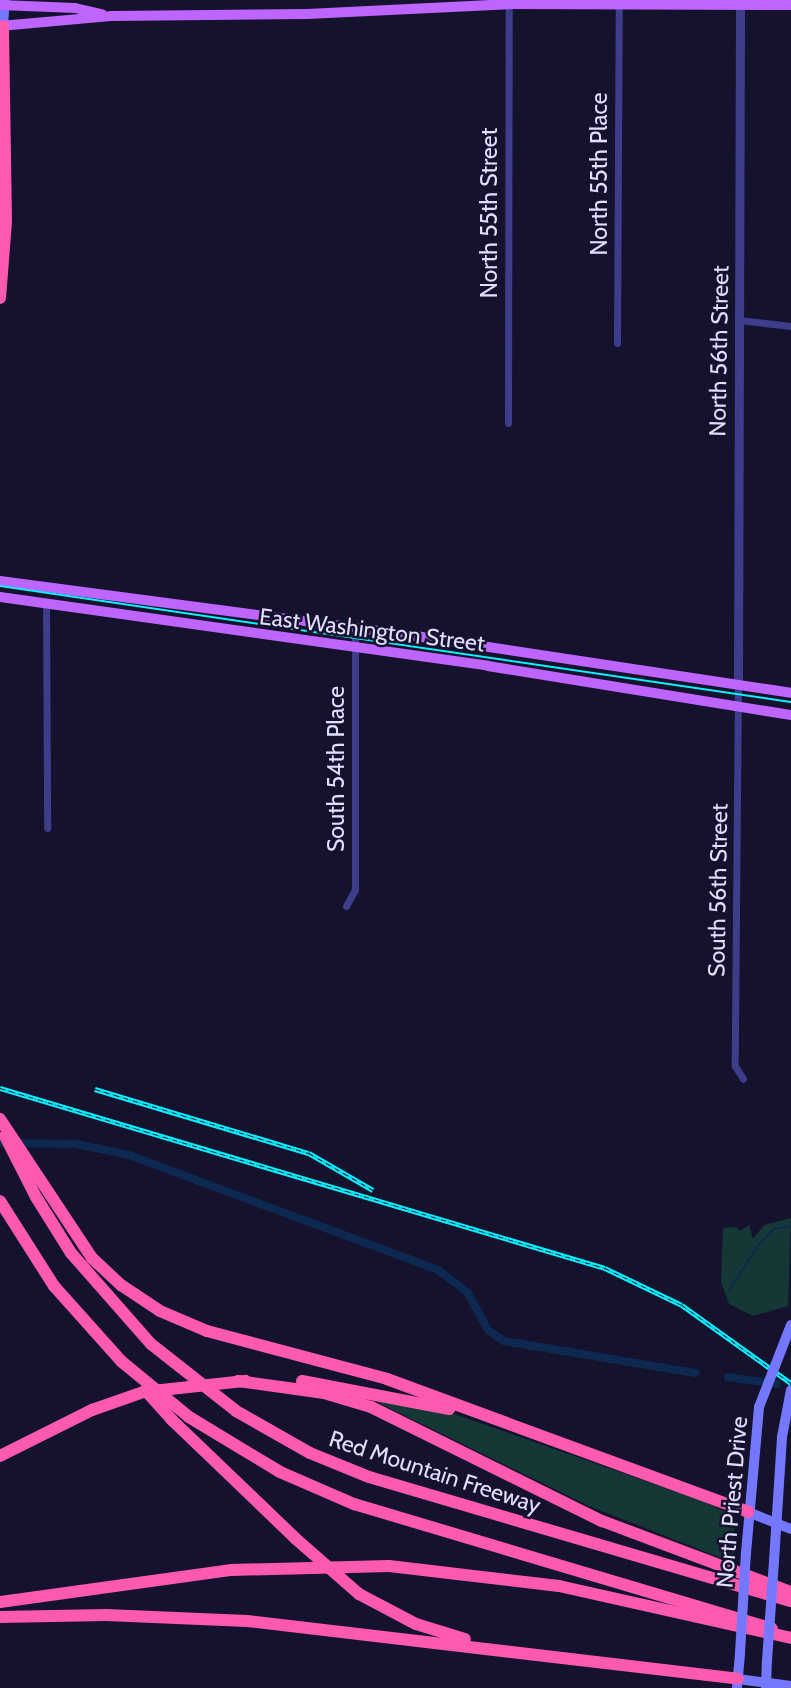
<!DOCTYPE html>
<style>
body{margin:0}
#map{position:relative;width:791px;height:1688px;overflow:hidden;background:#15122d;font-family:Cabin,sans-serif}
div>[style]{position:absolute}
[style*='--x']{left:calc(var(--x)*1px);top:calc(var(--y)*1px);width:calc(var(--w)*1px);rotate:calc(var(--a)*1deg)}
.green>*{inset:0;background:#153735}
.stream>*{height:2px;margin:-1px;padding:0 1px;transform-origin:1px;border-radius:1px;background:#0d2951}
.canal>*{height:8px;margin:-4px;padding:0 4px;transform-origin:4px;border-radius:4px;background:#0d2951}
.minor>*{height:7px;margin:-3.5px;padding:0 3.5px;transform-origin:3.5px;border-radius:3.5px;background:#3d3d8c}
.tertiary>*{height:9px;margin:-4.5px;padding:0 4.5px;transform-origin:4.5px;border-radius:4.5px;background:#3d3d8c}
.secondary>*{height:10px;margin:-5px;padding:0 5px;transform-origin:5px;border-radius:5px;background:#7578ff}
.primary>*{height:10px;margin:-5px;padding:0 5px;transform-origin:5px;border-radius:5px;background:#be65ff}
.motorway>*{height:12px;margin:-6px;padding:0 6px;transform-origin:6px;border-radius:6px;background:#ff59b0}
.tram>*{height:2px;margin:-1px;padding:0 1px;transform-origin:1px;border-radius:1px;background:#0af2ff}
.rail>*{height:4.5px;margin-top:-2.25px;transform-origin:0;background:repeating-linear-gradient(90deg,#15122d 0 5px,#0af2ff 0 10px);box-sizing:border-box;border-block:2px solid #0af2ff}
.secondary-bridge>*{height:10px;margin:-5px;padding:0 5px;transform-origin:5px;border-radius:5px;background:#7578ff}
.motorway-bridge>*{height:12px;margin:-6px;padding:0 6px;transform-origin:6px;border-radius:6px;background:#ff59b0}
span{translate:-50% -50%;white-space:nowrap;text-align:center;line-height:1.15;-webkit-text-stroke:5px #15122d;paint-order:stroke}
.street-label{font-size:23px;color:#e0deff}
</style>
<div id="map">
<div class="green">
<div style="clip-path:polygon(791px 1218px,788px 1306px,753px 1316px,729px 1304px,721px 1282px,723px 1228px,736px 1227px,740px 1231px,749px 1225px,753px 1239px,764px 1225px)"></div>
<div style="clip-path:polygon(375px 1401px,435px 1407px,705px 1502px,734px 1516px,734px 1563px,589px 1506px)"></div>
</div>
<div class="stream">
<div style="--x:729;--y:1290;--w:56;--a:-56.6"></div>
<div style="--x:760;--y:1243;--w:20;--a:-45"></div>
<div style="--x:774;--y:1229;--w:17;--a:-10"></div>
</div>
<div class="canal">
<div style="--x:0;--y:1143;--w:76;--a:0.8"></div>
<div style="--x:76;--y:1144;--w:54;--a:11.7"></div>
<div style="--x:129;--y:1155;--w:330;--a:20.4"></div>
<div style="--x:438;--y:1270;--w:38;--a:37"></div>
<div style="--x:468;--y:1293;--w:42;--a:61.6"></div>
<div style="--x:488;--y:1330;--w:19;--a:35"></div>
<div style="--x:504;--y:1341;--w:194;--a:9.5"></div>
<div style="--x:728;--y:1377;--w:49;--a:8.3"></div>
</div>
<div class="minor">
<div style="--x:739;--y:320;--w:52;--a:6.6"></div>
<div style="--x:617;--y:343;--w:338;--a:-89.7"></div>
<div style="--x:508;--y:423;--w:419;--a:-89.9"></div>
<div style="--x:46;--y:603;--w:225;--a:89.7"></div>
<div style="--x:738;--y:685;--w:381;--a:90.5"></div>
<div style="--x:735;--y:1066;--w:15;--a:58"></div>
<div style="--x:346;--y:906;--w:18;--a:-61"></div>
<div style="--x:355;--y:890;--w:262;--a:-90"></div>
</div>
<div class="tertiary">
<div style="--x:738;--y:685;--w:680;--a:-89.83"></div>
</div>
<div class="secondary">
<div style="--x:3;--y:26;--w:26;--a:-86"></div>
<div style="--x:748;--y:1512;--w:46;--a:21.6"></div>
<div style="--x:746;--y:1553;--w:147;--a:-84.9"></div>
<div style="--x:774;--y:1561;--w:124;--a:-86.3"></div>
<div style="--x:782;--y:1437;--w:48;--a:-79.2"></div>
<div style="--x:738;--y:1679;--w:53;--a:7.5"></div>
<div style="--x:766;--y:1687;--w:26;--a:-88"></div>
<div style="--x:737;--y:1688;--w:35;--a:-85"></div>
</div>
<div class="primary">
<div style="--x:0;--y:5;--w:75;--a:2.3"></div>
<div style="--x:75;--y:8;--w:28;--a:13"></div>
<div style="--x:0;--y:26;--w:111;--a:-5.1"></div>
<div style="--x:111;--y:16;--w:196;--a:-0.6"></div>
<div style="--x:307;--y:14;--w:202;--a:-2.8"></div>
<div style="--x:509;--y:4;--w:282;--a:0.2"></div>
<div style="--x:0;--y:581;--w:413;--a:7.5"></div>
<div style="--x:409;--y:635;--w:386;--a:8.6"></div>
<div style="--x:0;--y:597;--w:493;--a:8"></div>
<div style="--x:488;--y:666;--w:307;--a:9.2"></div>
</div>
<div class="motorway">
<div style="--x:0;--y:298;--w:77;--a:-85.5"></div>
<div style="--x:6;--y:221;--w:195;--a:-90.9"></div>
<div style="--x:0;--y:1119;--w:167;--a:56.5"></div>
<div style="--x:92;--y:1258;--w:40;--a:43"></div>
<div style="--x:121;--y:1285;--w:47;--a:33.7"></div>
<div style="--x:160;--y:1311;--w:51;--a:23.1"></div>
<div style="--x:207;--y:1331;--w:186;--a:14.9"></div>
<div style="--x:387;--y:1379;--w:385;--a:20.2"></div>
<div style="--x:5;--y:1136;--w:68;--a:63.1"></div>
<div style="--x:36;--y:1197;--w:66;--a:58"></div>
<div style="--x:71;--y:1253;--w:121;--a:48.7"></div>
<div style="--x:0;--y:1201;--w:101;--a:57.6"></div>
<div style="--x:54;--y:1286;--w:101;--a:48.2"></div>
<div style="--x:238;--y:1381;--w:87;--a:7.9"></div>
<div style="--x:324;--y:1393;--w:49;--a:16.6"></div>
<div style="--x:371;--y:1407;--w:258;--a:26.3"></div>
<div style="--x:602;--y:1521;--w:202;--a:20.6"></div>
<div style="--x:302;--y:1381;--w:150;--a:10.8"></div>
<div style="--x:236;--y:1411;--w:85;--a:29.6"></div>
<div style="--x:310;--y:1453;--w:64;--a:22.1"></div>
<div style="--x:369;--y:1477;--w:440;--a:16.4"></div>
<div style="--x:189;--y:1417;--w:106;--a:31.1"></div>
<div style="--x:280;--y:1472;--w:81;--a:23.4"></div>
<div style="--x:354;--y:1504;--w:436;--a:16.6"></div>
<div style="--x:172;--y:1420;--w:172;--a:43.8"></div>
<div style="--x:0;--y:1456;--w:103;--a:-26.6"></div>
<div style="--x:92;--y:1410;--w:54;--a:-19.4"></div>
<div style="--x:143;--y:1392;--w:103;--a:-6.2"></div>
<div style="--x:359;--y:1594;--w:64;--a:27.8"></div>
<div style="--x:416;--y:1624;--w:51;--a:17"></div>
<div style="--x:0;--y:1602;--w:234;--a:-7.9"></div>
<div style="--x:232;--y:1570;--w:157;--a:-1.5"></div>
<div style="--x:389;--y:1566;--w:171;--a:6.7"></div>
<div style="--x:559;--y:1586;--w:238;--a:12.6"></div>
<div style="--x:0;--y:1617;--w:106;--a:-1.1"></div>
<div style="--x:106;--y:1615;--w:141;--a:2.4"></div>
<div style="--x:247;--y:1621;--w:494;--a:6.7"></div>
</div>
<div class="tram">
<div style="--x:0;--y:586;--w:799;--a:8.34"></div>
</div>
<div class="rail">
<div style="--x:0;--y:1088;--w:631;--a:16.57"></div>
<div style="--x:605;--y:1268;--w:85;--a:25.7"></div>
<div style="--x:682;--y:1305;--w:134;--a:35.6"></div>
<div style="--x:95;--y:1089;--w:223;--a:16.7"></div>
<div style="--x:309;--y:1153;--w:74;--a:30"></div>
</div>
<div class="secondary-bridge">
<div style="--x:759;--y:1407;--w:88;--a:-68.7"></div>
<div style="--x:740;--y:1653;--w:100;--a:-86.6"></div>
<div style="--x:767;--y:1661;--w:100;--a:-86"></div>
</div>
<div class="motorway-bridge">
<div style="--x:151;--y:1344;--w:108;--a:38.2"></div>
<div style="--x:121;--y:1361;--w:88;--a:39.5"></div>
<div style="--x:146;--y:1391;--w:39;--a:48"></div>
<div style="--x:296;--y:1539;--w:84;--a:41.1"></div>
</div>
<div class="street-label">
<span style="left:599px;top:174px;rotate:-90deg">North 55th Place</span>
<span style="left:489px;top:213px;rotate:-90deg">North 55th Street</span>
<span style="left:719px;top:351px;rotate:-89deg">North 56th Street</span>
<span style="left:372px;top:630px;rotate:7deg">East Washington Street</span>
<span style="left:336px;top:769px;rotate:-90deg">South 54th Place</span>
<span style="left:718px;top:890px;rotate:-89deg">South 56th Street</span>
<span style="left:435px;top:1472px;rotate:18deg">Red Mountain Freeway</span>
<span style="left:732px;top:1502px;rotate:-85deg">North Priest Drive</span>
</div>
</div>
